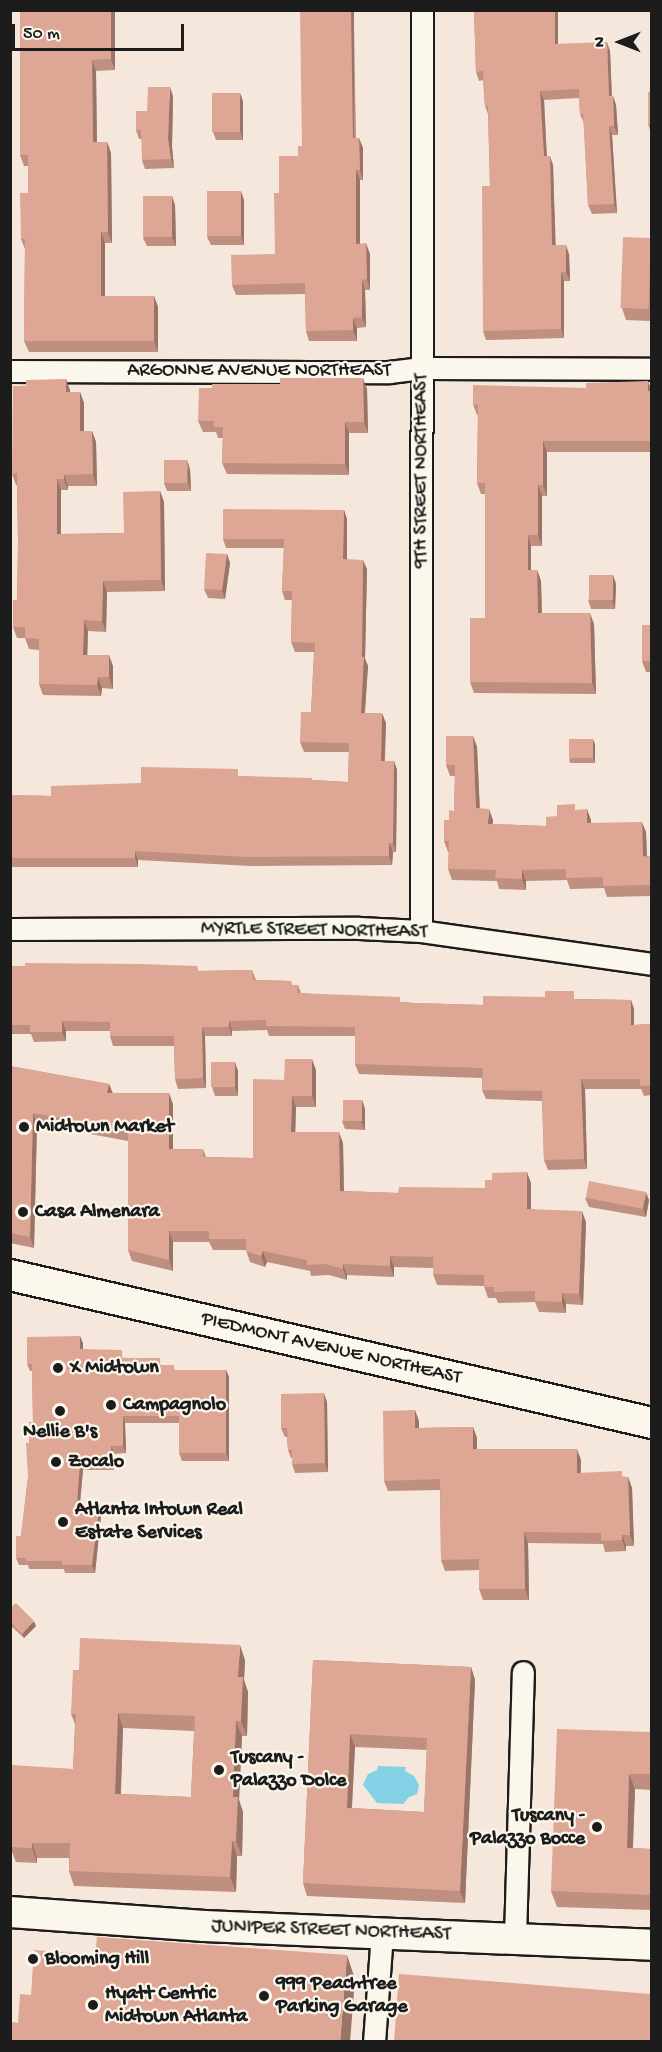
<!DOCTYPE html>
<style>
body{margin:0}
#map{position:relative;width:662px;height:2052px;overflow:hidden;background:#f5e7db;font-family:"Gochi Hand",sans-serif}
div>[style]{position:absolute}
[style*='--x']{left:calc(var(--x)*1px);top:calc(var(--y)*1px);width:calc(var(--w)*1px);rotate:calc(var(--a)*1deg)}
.water>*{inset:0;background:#84d0e4}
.roads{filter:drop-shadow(2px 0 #1c1c1c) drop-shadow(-2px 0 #1c1c1c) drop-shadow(0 2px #1c1c1c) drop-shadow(0 -2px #1c1c1c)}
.minor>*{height:21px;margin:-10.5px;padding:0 10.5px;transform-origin:10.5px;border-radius:10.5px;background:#fbf7ec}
.secondary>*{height:30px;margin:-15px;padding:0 15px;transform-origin:15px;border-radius:15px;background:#fbf7ec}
.wall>*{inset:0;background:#bf8f80}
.shaded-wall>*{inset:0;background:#9b7468;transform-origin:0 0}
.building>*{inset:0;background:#dea695;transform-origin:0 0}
.dots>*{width:16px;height:16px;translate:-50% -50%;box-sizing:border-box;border:3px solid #fbf7ec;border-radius:50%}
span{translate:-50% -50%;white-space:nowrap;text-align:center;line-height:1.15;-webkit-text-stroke:4.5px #fbf7ec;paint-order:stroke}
.street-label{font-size:20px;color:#1c1c1c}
.poi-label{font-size:20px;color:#1c1c1c;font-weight:700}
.left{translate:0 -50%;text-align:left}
.right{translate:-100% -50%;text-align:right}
.frame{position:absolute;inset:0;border:12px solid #1c1c1c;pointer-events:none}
.north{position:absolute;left:590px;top:12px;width:60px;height:60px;-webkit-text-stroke:4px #fbf7ec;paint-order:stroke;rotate:270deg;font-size:16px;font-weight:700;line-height:24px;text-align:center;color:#1c1c1c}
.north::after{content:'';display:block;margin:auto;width:21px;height:27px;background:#1c1c1c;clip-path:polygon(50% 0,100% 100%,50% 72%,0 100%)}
.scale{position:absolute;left:12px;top:24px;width:172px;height:27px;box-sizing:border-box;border:3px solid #1c1c1c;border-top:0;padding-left:8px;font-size:18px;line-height:21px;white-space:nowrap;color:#1c1c1c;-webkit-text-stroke:4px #fbf7ec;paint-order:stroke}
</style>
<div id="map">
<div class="water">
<div style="clip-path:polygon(378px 1766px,406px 1767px,405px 1771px,414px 1776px,419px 1785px,417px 1794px,409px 1797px,403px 1804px,377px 1803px,363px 1785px,368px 1774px,377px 1770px)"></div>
</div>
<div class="roads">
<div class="minor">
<div style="--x:10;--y:371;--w:379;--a:0.2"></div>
<div style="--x:389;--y:372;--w:33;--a:-7"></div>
<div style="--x:422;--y:368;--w:230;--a:0.2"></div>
<div style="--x:10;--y:929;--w:349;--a:-0.2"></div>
<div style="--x:359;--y:928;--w:62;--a:2.8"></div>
<div style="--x:421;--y:931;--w:233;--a:8.1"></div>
<div style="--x:421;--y:931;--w:921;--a:-89.94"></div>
<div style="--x:515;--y:1937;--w:265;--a:-88.3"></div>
<div style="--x:374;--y:2042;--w:109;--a:-85.8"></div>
</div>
<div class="secondary">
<div style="--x:10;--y:1275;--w:659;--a:12.98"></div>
<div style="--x:10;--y:1912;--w:195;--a:4.1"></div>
<div style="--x:204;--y:1926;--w:448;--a:2.4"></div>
</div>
</div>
<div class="wall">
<div style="clip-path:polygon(115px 10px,115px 70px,96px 71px,97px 142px,107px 142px,111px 153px,112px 243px,105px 243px,105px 296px,154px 296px,158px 307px,158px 352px,29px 352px,24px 341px,25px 249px,21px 239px,28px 193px,28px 166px,24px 166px,20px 155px)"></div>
<div style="clip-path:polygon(474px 10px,558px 10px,558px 44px,610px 51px,612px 96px,613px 96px,616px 105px,618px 135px,612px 135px,617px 213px,592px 214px,588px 205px,584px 123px,580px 114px,579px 98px,544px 100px,547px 156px,553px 165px,555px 245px,569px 254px,570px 281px,564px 281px,564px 338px,486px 340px,483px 331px,490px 186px,488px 114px,485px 106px,483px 80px,479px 81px,476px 72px)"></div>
<div style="clip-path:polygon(354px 23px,356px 138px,359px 138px,363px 148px,363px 180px,360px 180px,360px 244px,370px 254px,370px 290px,365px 290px,366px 327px,357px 328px,357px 341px,309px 341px,306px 331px,305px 294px,236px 295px,232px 285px,275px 254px,279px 193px,298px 156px)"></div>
<div style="clip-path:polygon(651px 92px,651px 133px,648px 124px)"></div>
<div style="clip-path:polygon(173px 96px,172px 147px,174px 168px,145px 169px,142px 160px,142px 139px,139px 139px,136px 130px,147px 111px)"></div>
<div style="clip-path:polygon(243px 101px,243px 140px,216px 140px,213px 132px)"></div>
<div style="clip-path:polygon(244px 200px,244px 245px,211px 245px,207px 237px)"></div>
<div style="clip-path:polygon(175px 205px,176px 246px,147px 246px,143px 238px)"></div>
<div style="clip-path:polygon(651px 238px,651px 321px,626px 320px,622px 308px)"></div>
<div style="clip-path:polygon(66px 379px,70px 392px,80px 392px,84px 403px,84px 431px,92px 431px,96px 442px,97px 486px,68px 486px,68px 490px,61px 490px,61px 534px,124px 533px,160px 491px,164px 502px,165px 591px,107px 592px,106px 632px,88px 631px,87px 655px,113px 666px,113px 689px,102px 688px,101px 696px,43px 695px,39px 684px,39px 650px,29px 649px,25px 638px,17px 638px,13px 627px,17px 600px,18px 543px,17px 485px,16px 485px,12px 474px,26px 386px)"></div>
<div style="clip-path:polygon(367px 389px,368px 433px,349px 433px,349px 475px,227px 474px,222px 463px,223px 438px,218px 438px,216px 432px,203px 432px,198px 421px)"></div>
<div style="clip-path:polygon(651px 390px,651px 452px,547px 452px,547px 496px,542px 496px,542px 546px,531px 546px,531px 570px,537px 570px,541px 581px,542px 613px,594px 624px,596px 694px,474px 693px,470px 682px,485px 618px,485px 494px,481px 494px,477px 483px,478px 415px,477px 415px,473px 404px)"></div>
<div style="clip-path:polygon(190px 469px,191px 491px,167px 491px,164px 483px)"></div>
<div style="clip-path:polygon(344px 510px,347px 519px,347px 559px,367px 569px,365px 659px,368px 666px,365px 713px,386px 723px,385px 761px,394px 761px,397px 770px,396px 852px,393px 852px,392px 865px,251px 866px,138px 860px,138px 867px,10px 867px,10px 795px,51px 796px,141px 783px,241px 776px,348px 782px,349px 752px,304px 752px,300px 742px,311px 712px,314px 652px,295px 652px,291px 642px,292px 600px,285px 600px,282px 591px,284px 548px,226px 548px,223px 539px)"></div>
<div style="clip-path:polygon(227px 554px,230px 563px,225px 599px,208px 598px,204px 589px)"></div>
<div style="clip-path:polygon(613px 575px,616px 584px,615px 609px,591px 609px,588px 600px)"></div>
<div style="clip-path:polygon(651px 625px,651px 672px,646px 672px,642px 661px)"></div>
<div style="clip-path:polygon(473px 736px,477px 747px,480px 809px,493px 820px,492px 824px,546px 826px,557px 816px,577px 810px,591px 820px,591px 823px,646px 832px,647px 856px,651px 857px,651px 896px,607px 897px,604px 888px,570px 889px,567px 880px,526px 881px,526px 890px,499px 889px,497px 881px,452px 880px,448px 869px,449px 852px,448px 852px,444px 841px,449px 820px,454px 811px,455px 776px,450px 776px,446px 765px)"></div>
<div style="clip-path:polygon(595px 744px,595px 763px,570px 763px,569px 759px)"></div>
<div style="clip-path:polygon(10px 966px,197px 966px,198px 971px,252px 970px,256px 980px,291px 981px,292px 985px,298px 985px,301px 993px,414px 1003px,483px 1005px,577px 999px,631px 1000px,634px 1009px,634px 1025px,651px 1024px,651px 1095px,644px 1096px,641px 1089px,585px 1089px,587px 1169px,548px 1170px,544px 1160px,542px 1101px,486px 1099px,482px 1090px,482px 1078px,359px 1074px,355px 1064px,355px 1036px,269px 1036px,267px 1030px,232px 1031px,232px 1036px,205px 1036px,206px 1088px,178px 1089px,175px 1079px,174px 1046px,113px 1046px,110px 1036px,110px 1031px,66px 1031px,66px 1041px,34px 1042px,31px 1034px,10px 1034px)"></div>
<div style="clip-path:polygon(10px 1066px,109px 1084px,113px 1093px,173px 1104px,173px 1149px,203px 1149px,206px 1157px,253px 1158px,284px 1080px,316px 1070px,316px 1107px,296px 1107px,295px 1132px,343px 1143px,344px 1191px,398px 1193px,485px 1188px,531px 1183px,531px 1209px,586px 1222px,583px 1305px,566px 1304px,566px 1313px,539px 1312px,535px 1302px,498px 1303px,496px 1298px,488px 1298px,484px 1286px,437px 1285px,433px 1274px,433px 1268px,394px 1267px,394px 1277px,347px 1275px,347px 1280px,329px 1275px,311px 1276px,310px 1271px,267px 1262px,265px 1267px,250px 1262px,246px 1250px,213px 1250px,209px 1242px,173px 1242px,173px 1271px,132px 1261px,128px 1250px,128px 1141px,37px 1124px,34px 1248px,10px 1243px)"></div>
<div style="clip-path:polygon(238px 1071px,238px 1096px,215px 1096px,212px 1087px)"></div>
<div style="clip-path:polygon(362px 1100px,365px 1109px,365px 1130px,345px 1129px,342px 1121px)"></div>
<div style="clip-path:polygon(585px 1198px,649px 1200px,646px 1217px,589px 1207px)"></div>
<div style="clip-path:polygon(83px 1343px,83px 1349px,125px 1358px,162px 1365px,176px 1370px,226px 1370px,229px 1377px,229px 1461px,182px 1461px,179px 1453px,179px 1423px,125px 1423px,126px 1453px,114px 1454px,114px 1470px,83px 1470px,80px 1505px,99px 1509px,101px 1516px,95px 1573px,65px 1573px,64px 1569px,29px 1569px,28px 1565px,19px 1565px,16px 1558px,21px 1536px,28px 1477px,29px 1443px,33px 1422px,32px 1371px,30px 1371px,27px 1364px)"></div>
<div style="clip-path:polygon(327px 1402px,328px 1472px,295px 1473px,292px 1464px,292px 1458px,291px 1458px,288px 1450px,287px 1437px,285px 1437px,281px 1428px)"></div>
<div style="clip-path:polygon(419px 1421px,419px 1428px,473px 1427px,477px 1438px,477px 1449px,581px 1460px,581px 1473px,628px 1477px,632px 1488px,634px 1546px,626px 1546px,626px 1551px,605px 1552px,603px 1544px,528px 1543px,529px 1600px,483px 1600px,479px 1589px,479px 1570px,445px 1571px,441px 1560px,440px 1490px,388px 1491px,384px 1481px)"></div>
<div style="clip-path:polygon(10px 1608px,36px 1626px,24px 1638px,10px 1625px)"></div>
<div style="clip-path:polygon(evenodd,245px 1660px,244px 1680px,248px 1692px,247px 1736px,242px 1736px,239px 1800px,243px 1812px,242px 1856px,237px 1856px,236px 1892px,74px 1886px,69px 1871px,69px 1858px,37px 1858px,37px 1863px,16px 1862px,12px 1852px,10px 1852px,10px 1768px,73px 1769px,75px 1724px,71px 1714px,79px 1670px,245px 1660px,123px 1728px,194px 1731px,191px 1797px,121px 1794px,123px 1728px)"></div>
<div style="clip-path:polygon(evenodd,313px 1660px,471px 1667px,475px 1680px,465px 1903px,307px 1896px,303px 1883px,313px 1660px,355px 1747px,427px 1750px,424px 1812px,352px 1808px,355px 1747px)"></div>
<div style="clip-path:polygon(651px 1732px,651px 1790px,635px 1789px,633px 1848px,651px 1849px,651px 1910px,557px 1907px,551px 1891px)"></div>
</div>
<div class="shaded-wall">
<div style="clip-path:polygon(111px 10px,115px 10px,115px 70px,111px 59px)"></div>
<div style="left:351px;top:10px;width:3px;height:128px"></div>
<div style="clip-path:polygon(555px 10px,558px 10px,558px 53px,555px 44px)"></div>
<div style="clip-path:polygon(607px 42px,610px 51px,612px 105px,609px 96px)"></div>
<div style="clip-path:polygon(92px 60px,96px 71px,97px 153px,93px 142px)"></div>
<div style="clip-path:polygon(170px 87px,173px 96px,172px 147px,174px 168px,171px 159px,168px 139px)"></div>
<div style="clip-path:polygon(540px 91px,544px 100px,547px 165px,544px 156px)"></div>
<div style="clip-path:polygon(240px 93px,243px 101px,243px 140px,240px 131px)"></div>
<div style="clip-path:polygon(613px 96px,616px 105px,618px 135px,614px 126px)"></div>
<div style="clip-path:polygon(609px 126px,612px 135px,617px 213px,614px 204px)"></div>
<div style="clip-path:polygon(359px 138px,363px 148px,363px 180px,360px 170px)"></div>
<div style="clip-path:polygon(107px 142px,111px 153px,112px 243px,108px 232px)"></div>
<div style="clip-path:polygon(550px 156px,553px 165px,556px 254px,552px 245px)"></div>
<div style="clip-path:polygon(356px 170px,360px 180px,360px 254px,356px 244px)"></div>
<div style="clip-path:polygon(241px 191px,244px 200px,244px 245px,241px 236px)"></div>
<div style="clip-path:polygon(172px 196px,175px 205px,176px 246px,172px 237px)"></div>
<div style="clip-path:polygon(101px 232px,105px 243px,105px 307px,101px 296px)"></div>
<div style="clip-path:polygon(366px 243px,370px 254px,370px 290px,367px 279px)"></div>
<div style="clip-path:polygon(566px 245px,569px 254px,570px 281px,566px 272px)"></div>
<div style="clip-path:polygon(561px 272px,564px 281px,564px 338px,561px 329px)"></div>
<div style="clip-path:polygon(362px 280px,365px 290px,366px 327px,362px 317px)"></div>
<div style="clip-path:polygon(154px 296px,158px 307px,158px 352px,154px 341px)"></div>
<div style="clip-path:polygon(353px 318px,357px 328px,357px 341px,353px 330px)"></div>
<div style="clip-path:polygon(363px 378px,367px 389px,368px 433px,364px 422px)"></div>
<div style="clip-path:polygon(66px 379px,70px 390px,70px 403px,66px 392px)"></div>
<div style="clip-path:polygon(648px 381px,651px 390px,651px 400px,648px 391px)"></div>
<div style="clip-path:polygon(80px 392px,84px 403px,84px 442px,80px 431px)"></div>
<div style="clip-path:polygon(345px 422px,349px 433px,349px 475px,345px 464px)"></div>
<div style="clip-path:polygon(92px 431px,96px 442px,97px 486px,93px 474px)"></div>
<div style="clip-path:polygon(543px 441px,547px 452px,547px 496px,543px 485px)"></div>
<div style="clip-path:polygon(187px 460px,190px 469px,191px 491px,188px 482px)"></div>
<div style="clip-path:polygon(64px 475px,68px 486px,68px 490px,64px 479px)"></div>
<div style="clip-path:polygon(57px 479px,61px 490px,61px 545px,57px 534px)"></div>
<div style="clip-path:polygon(538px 485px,542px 496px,542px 546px,538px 535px)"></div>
<div style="clip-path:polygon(160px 491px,164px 502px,165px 591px,161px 580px)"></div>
<div style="clip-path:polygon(344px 510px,347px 519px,347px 569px,343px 559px)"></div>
<div style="clip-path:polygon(528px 535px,531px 546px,531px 581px,528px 570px)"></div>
<div style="clip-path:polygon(227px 554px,230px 563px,225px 599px,222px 590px)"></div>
<div style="clip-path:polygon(363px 560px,367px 569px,365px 659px,368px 666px,364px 722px,361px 713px)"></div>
<div style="clip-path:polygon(537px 570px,541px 581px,542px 624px,538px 613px)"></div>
<div style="clip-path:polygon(613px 575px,616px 584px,615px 609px,612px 600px)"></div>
<div style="clip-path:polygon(103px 581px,107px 592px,106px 632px,102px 621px)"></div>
<div style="clip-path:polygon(590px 613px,594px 624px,596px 694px,592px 683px)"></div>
<div style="clip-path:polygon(84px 620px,88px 631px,87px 666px,83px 655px)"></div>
<div style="clip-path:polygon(109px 655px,113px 666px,113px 689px,109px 677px)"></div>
<div style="clip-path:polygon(98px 677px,102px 688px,101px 696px,97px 685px)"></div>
<div style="clip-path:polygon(382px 713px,386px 723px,384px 770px,381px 761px)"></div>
<div style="clip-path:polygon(473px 736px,477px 747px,480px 819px,476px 808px)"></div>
<div style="clip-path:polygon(593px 739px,595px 744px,595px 763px,593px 758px)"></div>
<div style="clip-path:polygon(394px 761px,397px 770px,396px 852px,393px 843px)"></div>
<div style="clip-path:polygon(489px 809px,493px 820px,492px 835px,488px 824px)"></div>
<div style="clip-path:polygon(587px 809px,591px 820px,591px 834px,587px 823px)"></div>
<div style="clip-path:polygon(642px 822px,646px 832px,647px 867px,643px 856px)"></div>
<div style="clip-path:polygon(389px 843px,393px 852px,392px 865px,389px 856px)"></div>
<div style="clip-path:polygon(135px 851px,138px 860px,138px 867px,135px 858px)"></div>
<div style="clip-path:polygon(522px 870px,526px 881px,526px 890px,522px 879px)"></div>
<div style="clip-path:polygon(631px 1000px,634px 1009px,634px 1035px,631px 1025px)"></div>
<div style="clip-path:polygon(62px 1021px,66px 1031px,66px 1041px,62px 1032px)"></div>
<div style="clip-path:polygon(229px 1021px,232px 1031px,232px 1036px,229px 1027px)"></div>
<div style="clip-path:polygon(202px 1027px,205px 1036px,206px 1088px,203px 1078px)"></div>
<div style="clip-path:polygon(312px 1059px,316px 1070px,316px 1107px,312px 1096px)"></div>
<div style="clip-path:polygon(235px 1062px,238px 1071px,238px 1096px,235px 1087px)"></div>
<div style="clip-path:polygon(581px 1079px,585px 1089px,587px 1169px,584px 1159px)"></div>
<div style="clip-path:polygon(109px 1084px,113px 1095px,107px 1093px)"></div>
<div style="clip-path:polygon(169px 1093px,173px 1104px,173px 1160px,169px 1149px)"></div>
<div style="clip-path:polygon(292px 1096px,296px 1107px,295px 1143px,291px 1132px)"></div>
<div style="clip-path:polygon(362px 1100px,365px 1109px,365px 1130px,361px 1121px)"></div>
<div style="clip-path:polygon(33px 1113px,37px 1124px,34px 1248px,30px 1237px)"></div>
<div style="clip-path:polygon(339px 1132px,343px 1143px,344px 1202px,340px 1191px)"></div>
<div style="clip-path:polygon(527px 1172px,531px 1183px,531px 1220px,527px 1209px)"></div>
<div style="clip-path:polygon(646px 1192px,649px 1200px,646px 1217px,643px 1209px)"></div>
<div style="clip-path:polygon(582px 1211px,586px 1222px,583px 1305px,579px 1294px)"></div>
<div style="clip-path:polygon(169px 1231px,173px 1242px,173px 1271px,169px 1260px)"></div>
<div style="clip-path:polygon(263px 1251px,267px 1262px,265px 1267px,261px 1256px)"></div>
<div style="clip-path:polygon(390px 1256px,394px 1267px,394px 1277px,390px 1266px)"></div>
<div style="clip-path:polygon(343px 1264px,347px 1275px,347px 1280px,343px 1269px)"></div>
<div style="clip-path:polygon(562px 1293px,566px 1304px,566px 1313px,562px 1302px)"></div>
<div style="clip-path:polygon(80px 1336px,83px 1343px,83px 1356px,80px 1349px)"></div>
<div style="clip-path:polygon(226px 1370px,229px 1377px,229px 1461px,226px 1453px)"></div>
<div style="clip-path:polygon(324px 1393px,327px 1402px,328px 1472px,325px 1463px)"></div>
<div style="clip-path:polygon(415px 1410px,419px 1421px,419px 1438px,415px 1428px)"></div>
<div style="clip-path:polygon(123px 1416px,125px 1423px,126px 1453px,123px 1446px)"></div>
<div style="clip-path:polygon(473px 1427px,477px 1438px,477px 1460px,473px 1449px)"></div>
<div style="clip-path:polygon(111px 1446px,114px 1454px,114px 1470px,112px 1462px)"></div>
<div style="clip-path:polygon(577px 1449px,581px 1460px,580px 1484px,577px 1473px)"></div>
<div style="clip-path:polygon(80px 1462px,83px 1470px,79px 1511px,77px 1504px)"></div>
<div style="clip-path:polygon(628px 1477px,632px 1488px,634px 1546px,630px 1535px)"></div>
<div style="clip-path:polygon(99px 1509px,101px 1516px,95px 1573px,92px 1565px)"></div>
<div style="clip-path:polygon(524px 1532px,528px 1543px,529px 1600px,525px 1589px)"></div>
<div style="clip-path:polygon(622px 1535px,626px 1546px,626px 1551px,622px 1540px)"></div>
<div style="clip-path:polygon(34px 1621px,36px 1626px,24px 1638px,22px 1634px)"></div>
<div style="clip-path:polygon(240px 1645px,245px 1660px,244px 1680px,248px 1692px,247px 1736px,241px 1721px,238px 1677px)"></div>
<div style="clip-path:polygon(471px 1667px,475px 1680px,465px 1903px,460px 1891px)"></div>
<div style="clip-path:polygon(118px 1713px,123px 1728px,120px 1809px,115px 1794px)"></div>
<div style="clip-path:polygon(236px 1721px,242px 1736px,239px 1800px,243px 1812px,242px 1856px,236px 1841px,233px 1797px)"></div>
<div style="clip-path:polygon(350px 1734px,355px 1747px,351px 1820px,347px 1808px)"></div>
<div style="clip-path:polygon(629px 1774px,635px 1789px,632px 1864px,627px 1848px)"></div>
<div style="clip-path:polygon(232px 1841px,237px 1856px,236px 1892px,230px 1877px)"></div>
<div style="clip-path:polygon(32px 1843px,37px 1858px,37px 1863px,32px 1848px)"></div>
<div style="clip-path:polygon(347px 1955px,355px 1979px,350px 2042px,340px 2042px)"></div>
</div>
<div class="building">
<div style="clip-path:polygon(20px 10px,111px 10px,111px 59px,92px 60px,93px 142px,107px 142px,108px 232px,101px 232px,101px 296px,154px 296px,154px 341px,24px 341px,25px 239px,21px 239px,20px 193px,28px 193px,28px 155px,20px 155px)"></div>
<div style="clip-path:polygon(300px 10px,351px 10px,353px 138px,359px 138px,360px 170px,356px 170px,356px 244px,366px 243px,367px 279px,362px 280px,362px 317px,353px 318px,353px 330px,306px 331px,305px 283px,232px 285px,231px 255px,275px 254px,274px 193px,279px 193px,279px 156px,298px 156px,298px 146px,302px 146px)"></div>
<div style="clip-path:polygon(474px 10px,555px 10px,555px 44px,607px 42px,609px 96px,613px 96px,614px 126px,609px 126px,614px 204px,588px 205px,583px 114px,580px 114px,579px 89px,540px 91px,544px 156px,550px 156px,552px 245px,566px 245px,566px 272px,561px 272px,561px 329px,483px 331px,482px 186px,490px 186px,488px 106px,485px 106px,483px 71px,476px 72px)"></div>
<div style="clip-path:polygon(148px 87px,170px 87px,168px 139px,171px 159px,142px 160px,141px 130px,136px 130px,136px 111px,147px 111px)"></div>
<div style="left:648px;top:92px;width:3px;height:32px"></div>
<div style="left:212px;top:93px;width:28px;height:39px"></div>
<div style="left:241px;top:191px;width:45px;height:34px;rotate:90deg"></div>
<div style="left:172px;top:196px;width:41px;height:29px;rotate:90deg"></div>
<div style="left:623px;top:237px;width:28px;height:71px;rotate:2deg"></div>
<div style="clip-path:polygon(280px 378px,363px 378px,364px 422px,345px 422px,345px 464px,222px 463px,223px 427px,214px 427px,214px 421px,198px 421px,199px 388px,212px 388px,212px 384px,280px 384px)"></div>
<div style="clip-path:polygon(66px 379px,66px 392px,80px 392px,80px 431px,92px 431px,93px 474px,64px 475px,64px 479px,57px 479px,57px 534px,124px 533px,123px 492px,160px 491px,161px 580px,103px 581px,102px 621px,84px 620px,83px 655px,109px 655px,109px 677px,98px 677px,97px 685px,39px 684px,39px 639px,25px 638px,25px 627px,13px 627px,13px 600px,17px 600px,18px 543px,17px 473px,12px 474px,13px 386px,26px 386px,26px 380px)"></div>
<div style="clip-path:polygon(648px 381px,648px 391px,651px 391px,651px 441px,543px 441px,543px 485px,538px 485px,538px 535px,528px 535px,528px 570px,537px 570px,538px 613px,590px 613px,592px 683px,470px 682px,470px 618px,485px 618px,485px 483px,477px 483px,478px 405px,473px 404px,473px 385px,586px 388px,586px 383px)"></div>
<div style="left:164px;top:460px;width:23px;height:23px"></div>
<div style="clip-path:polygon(223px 509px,344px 510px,343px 559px,363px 560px,362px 657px,364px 657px,361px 713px,382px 713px,381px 761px,394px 761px,393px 843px,389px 843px,389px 856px,248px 857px,135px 851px,135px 858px,10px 858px,10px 795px,51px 796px,51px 786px,141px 783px,141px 767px,238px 769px,238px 776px,312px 778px,312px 780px,348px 782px,349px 743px,300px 742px,301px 712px,311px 712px,315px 643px,291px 642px,292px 591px,282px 591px,284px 539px,223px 539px)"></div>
<div style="clip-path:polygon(206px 553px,227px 554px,222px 590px,204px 589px)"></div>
<div style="left:589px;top:575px;width:24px;height:25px"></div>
<div style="left:642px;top:625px;width:9px;height:36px"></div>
<div style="clip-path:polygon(446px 736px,473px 736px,476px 808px,489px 809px,488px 824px,546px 826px,546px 817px,557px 816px,557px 805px,575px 804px,575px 810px,587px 809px,587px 823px,642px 822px,643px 856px,651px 857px,651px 885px,603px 886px,603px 877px,566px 878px,566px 869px,522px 870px,522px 879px,495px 878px,496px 870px,448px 869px,449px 841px,444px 841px,444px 820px,449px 820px,449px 810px,454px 811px,455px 765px,446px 765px)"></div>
<div style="left:593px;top:739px;width:19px;height:24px;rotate:90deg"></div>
<div style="clip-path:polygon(25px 963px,140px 964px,197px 966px,197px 971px,252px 970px,253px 980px,291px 981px,291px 985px,298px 985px,297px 993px,400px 997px,400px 1002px,414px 1003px,483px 1005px,483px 996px,545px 997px,545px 991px,574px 991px,574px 999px,631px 1000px,631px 1025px,651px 1024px,651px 1085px,640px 1086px,640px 1079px,581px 1079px,584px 1159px,544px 1160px,542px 1091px,482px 1090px,483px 1068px,355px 1064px,355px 1027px,266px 1026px,266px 1020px,229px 1021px,229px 1027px,202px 1027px,203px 1078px,175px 1079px,174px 1036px,110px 1036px,110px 1022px,62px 1021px,62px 1032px,30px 1032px,30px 1025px,10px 1025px,10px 966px,25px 966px)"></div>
<div style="clip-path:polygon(285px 1059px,312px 1059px,312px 1096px,292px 1096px,291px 1132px,339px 1132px,340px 1191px,398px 1193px,399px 1187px,485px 1188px,485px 1180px,492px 1180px,492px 1173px,527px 1172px,527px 1209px,582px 1211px,579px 1294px,562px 1293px,562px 1302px,535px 1301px,535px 1291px,494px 1292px,494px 1287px,484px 1287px,484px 1275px,433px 1274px,433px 1257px,390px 1256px,390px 1266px,343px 1264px,343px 1269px,325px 1264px,307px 1265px,307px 1260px,263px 1251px,261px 1256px,246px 1251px,246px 1239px,209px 1239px,209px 1231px,169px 1231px,169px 1260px,128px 1250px,128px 1131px,33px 1113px,30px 1237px,10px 1233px,10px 1066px,109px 1084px,107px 1093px,169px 1093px,169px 1149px,203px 1149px,203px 1157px,253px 1158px,253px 1079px,284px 1080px)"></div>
<div style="left:211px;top:1062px;width:24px;height:25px"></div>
<div style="left:343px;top:1100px;width:19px;height:21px"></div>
<div style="left:589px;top:1181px;width:58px;height:17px;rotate:11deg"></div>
<div style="clip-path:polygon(80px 1336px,80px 1349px,122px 1350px,122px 1358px,160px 1358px,160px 1365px,174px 1365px,174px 1370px,226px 1370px,226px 1453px,179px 1453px,179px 1416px,123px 1416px,123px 1446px,111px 1446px,112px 1462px,80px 1462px,77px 1504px,99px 1509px,92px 1565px,62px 1565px,62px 1561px,26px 1561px,26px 1558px,16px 1558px,16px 1536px,21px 1536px,28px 1477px,26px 1443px,29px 1443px,29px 1422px,33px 1422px,32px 1364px,27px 1364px,27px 1337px)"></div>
<div style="clip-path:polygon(324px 1393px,325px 1463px,292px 1464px,292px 1450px,288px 1450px,287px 1428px,281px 1428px,281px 1394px)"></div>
<div style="clip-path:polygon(415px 1410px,415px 1428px,473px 1427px,473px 1449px,577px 1449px,577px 1473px,622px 1471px,622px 1477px,628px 1477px,630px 1535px,622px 1535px,622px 1540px,601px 1541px,601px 1533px,524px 1532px,525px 1589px,479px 1589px,479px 1559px,441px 1560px,440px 1479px,384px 1481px,383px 1411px)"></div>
<div style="clip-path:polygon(16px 1603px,34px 1621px,22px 1634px,10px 1622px,10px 1608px)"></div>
<div style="clip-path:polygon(evenodd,80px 1638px,240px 1645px,238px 1677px,243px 1677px,241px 1721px,236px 1721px,233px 1797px,238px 1797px,236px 1841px,232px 1841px,230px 1877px,69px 1871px,70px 1843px,32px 1843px,32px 1848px,10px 1847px,10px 1768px,12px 1768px,12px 1765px,73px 1769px,76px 1714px,71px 1714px,73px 1670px,79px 1670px,80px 1638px,118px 1713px,195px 1716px,191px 1797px,115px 1794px,118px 1713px)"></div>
<div style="clip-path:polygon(evenodd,313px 1660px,471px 1667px,460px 1891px,303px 1883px,313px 1660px,350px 1734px,427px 1738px,424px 1812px,347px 1808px,350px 1734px)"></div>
<div style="clip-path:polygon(557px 1729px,651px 1732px,651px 1774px,629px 1774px,627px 1848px,651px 1849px,651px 1895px,551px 1891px)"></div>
<div style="clip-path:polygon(97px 1937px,347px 1955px,340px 2042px,11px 2042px,12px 2022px,18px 2023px,20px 1994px,31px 1995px,34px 1950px,95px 1955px)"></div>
<div style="clip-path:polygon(399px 1974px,651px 1994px,651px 2042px,394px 2042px)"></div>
</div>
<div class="dots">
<div style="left:24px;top:1127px;background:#1c1c1c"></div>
<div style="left:23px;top:1212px;background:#1c1c1c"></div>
<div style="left:58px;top:1368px;background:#1c1c1c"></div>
<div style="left:111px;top:1405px;background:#1c1c1c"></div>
<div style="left:60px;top:1411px;background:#1c1c1c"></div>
<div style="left:56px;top:1462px;background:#1c1c1c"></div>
<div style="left:63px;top:1522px;background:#1c1c1c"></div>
<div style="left:219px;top:1770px;background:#1c1c1c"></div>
<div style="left:597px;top:1827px;background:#1c1c1c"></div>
<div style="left:33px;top:1959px;background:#1c1c1c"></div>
<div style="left:264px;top:1996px;background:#1c1c1c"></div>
<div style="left:93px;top:2005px;background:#1c1c1c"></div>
</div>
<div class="street-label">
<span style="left:259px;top:371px">ARGONNE AVENUE NORTHEAST</span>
<span style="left:422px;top:471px;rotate:-90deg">9TH STREET NORTHEAST</span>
<span style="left:314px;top:931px;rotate:1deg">MYRTLE STREET NORTHEAST</span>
<span style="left:331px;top:1349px;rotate:13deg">PIEDMONT AVENUE NORTHEAST</span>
<span style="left:331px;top:1931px;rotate:2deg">JUNIPER STREET NORTHEAST</span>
</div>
<div class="poi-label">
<span class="left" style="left:36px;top:1127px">Midtown Market</span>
<span class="left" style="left:35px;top:1212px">Casa Almenara</span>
<span class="left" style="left:70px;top:1368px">X Midtown</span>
<span class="left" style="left:123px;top:1405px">Campagnolo</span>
<span style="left:60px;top:1432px">Nellie B's</span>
<span class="left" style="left:68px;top:1462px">Zocalo</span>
<span class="left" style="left:75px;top:1522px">Atlanta Intown Real<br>Estate Services</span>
<span class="left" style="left:231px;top:1770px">Tuscany -<br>Palazzo Dolce</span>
<span class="right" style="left:585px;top:1828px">Tuscany -<br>Palazzo Bocce</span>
<span class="left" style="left:45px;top:1959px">Blooming Hill</span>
<span class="left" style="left:276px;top:1996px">999 Peachtree<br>Parking Garage</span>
<span class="left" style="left:105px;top:2006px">Hyatt Centric<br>Midtown Atlanta</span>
</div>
<div class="frame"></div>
<div class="north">N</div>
<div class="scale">50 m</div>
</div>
